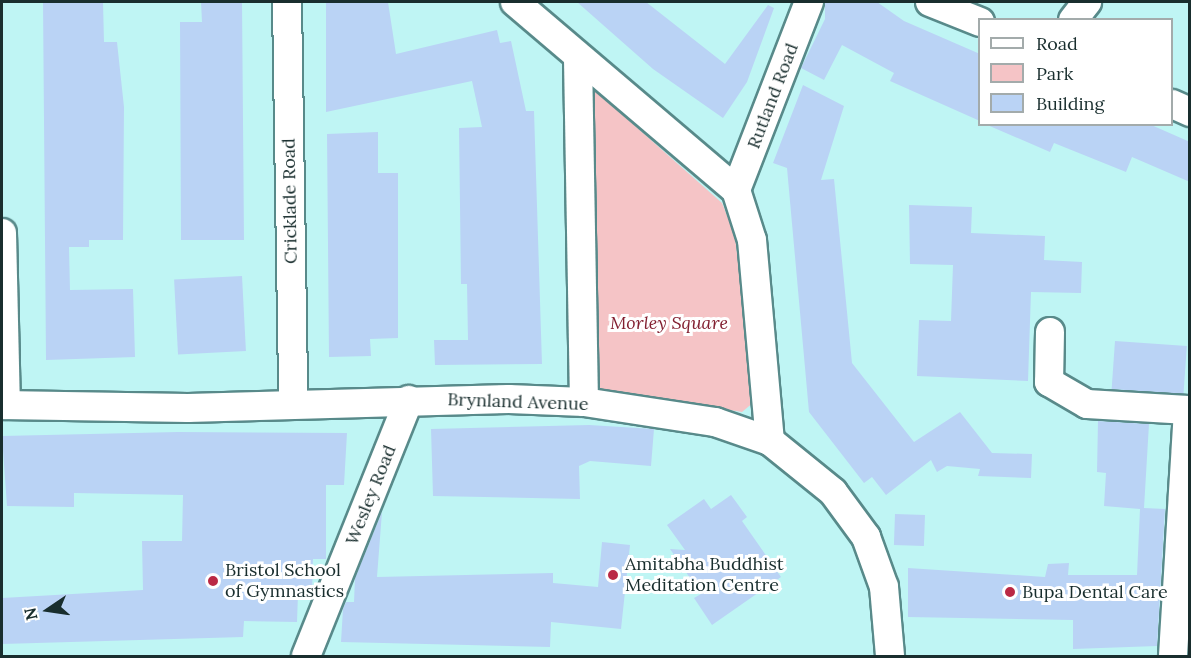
<!DOCTYPE html>
<style>
body{margin:0}
#map{position:relative;width:1191px;height:658px;overflow:hidden;background:#bff5f4;font-family:Lora,serif}
div>[style]{position:absolute}
[style*='--x']{left:calc(var(--x)*1px);top:calc(var(--y)*1px);width:calc(var(--w)*1px);rotate:calc(var(--a)*1deg)}
.green>*{inset:0;background:#f5c4c6}
.building>*{inset:0;background:#bad3f5;transform-origin:0 0}
.roads{filter:drop-shadow(2px 0 #588a8a) drop-shadow(-2px 0 #588a8a) drop-shadow(0 2px #588a8a) drop-shadow(0 -2px #588a8a)}
.street>*{height:28px;margin:-14px;padding:0 14px;transform-origin:14px;border-radius:14px;background:#fff}
.dots>*{width:16px;height:16px;translate:-50% -50%;box-sizing:border-box;border:3px solid #fff;border-radius:50%}
span{translate:-50% -50%;white-space:nowrap;text-align:center;line-height:1.15;-webkit-text-stroke:6px #fff;paint-order:stroke}
.street-label{font-size:18px;color:#192e2e}
.park-label{font-size:18px;color:#821f30;font-style:italic}
.poi-label{font-size:18px;color:#192e2e}
.left{translate:0 -50%;text-align:left}
.frame{position:absolute;inset:0;border:3px solid #192e2e;pointer-events:none}
.legend{position:absolute;left:978px;top:18px;width:195px;height:108px;box-sizing:border-box;background:#fff;border:2px solid #a3abab;margin:0;padding:8px 10px;list-style:none;font-size:18px;color:#192e2e}
.legend li{display:flex;align-items:center;gap:12px;height:30px}
.legend b{width:30px;border:2px solid #a3abab}
.north{position:absolute;left:18px;top:580px;width:60px;height:60px;-webkit-text-stroke:4px #fff;paint-order:stroke;rotate:257deg;font-size:16px;font-weight:700;line-height:24px;text-align:center;color:#192e2e}
.north::after{content:'';display:block;margin:auto;width:21px;height:27px;background:#192e2e;clip-path:polygon(50% 0,100% 100%,50% 72%,0 100%)}
</style>
<div id="map">
<div class="green">
<div style="clip-path:polygon(590px 86px,722px 203px,735px 236px,754px 402px,742px 412px,595px 388px)"></div>
</div>
<div class="building">
<div style="clip-path:polygon(43px 2px,103px 2px,104px 42px,117px 42px,124px 107px,123px 240px,89px 240px,89px 247px,69px 247px,70px 290px,133px 289px,135px 357px,46px 360px)"></div>
<div style="clip-path:polygon(201px 2px,242px 2px,244px 240px,181px 240px,180px 22px,202px 22px)"></div>
<div style="clip-path:polygon(326px 2px,388px 2px,396px 54px,497px 30px,500px 43px,511px 41px,526px 111px,534px 111px,542px 364px,435px 365px,434px 340px,468px 340px,467px 284px,461px 284px,459px 128px,482px 127px,472px 81px,326px 112px)"></div>
<div style="clip-path:polygon(577px 2px,646px 2px,725px 64px,768px 5px,774px 8px,747px 82px,723px 118px,653px 69px)"></div>
<div style="clip-path:polygon(825px 2px,877px 2px,904px 21px,980px 54px,980px 121px,890px 81px,894px 73px,842px 45px,824px 80px,801px 68px,825px 19px)"></div>
<div style="clip-path:polygon(803px 85px,844px 106px,821px 180px,834px 179px,852px 363px,914px 442px,960px 412px,992px 453px,1032px 454px,1031px 478px,978px 476px,980px 469px,947px 466px,937px 472px,931px 460px,886px 495px,872px 477px,864px 483px,809px 412px,787px 168px,773px 163px)"></div>
<div style="clip-path:polygon(985px 124px,1149px 124px,1190px 142px,1190px 182px,1132px 157px,1126px 172px,1054px 143px,1050px 152px)"></div>
<div style="clip-path:polygon(378px 132px,378px 173px,398px 173px,398px 338px,370px 339px,371px 356px,329px 357px,327px 134px)"></div>
<div style="clip-path:polygon(909px 205px,972px 207px,971px 233px,1045px 236px,1044px 260px,1082px 262px,1081px 293px,1031px 292px,1028px 381px,917px 376px,919px 320px,951px 321px,953px 265px,910px 264px)"></div>
<div style="left:242px;top:276px;width:75px;height:68px;rotate:87deg"></div>
<div style="left:1115px;top:341px;width:72px;height:48px;rotate:4deg"></div>
<div style="clip-path:polygon(1098px 421px,1149px 424px,1144px 508px,1165px 509px,1157px 646px,1073px 649px,1073px 620px,908px 617px,908px 568px,1045px 577px,1048px 564px,1069px 563px,1068px 575px,1137px 575px,1140px 509px,1104px 506px,1106px 473px,1097px 472px)"></div>
<div style="clip-path:polygon(589px 425px,654px 429px,651px 466px,590px 461px,579px 466px,580px 499px,433px 496px,431px 429px)"></div>
<div style="clip-path:polygon(178px 432px,347px 433px,344px 485px,326px 485px,326px 559px,313px 559px,312px 594px,298px 594px,297px 622px,244px 621px,243px 637px,2px 644px,2px 598px,143px 590px,142px 541px,182px 541px,183px 495px,74px 493px,74px 507px,7px 506px,2px 436px)"></div>
<div style="clip-path:polygon(731px 495px,747px 517px,742px 521px,781px 577px,712px 625px,694px 598px,701px 594px,670px 549px,685px 550px,667px 525px,704px 499px,711px 509px)"></div>
<div style="clip-path:polygon(382px 512px,377px 577px,553px 573px,553px 583px,598px 587px,602px 542px,630px 545px,621px 629px,551px 622px,550px 647px,341px 642px,343px 609px,346px 602px,354px 602px,355px 578px)"></div>
<div style="left:895px;top:514px;width:30px;height:31px;rotate:2deg"></div>
</div>
<div class="roads">
<div class="street">
<div style="--x:287;--y:2;--w:399;--a:89.1"></div>
<div style="--x:515;--y:2;--w:290;--a:40.4"></div>
<div style="--x:736;--y:190;--w:52;--a:72.3"></div>
<div style="--x:752;--y:240;--w:202;--a:84.9"></div>
<div style="--x:930;--y:2;--w:54;--a:21.8"></div>
<div style="--x:1073;--y:20;--w:23;--a:-52"></div>
<div style="--x:578;--y:59;--w:343;--a:89"></div>
<div style="--x:1172;--y:104;--w:20;--a:24"></div>
<div style="--x:736;--y:190;--w:202;--a:-68.8"></div>
<div style="--x:2;--y:233;--w:172;--a:88.7"></div>
<div style="--x:1050;--y:332;--w:50;--a:91.1"></div>
<div style="--x:1049;--y:382;--w:44;--a:30.1"></div>
<div style="--x:1087;--y:404;--w:101;--a:3.4"></div>
<div style="--x:1188;--y:410;--w:246;--a:93.5"></div>
<div style="--x:2;--y:405;--w:186;--a:0.9"></div>
<div style="--x:188;--y:408;--w:321;--a:-1.6"></div>
<div style="--x:509;--y:399;--w:75;--a:2.3"></div>
<div style="--x:584;--y:402;--w:133;--a:8.7"></div>
<div style="--x:715;--y:422;--w:58;--a:19.1"></div>
<div style="--x:770;--y:441;--w:81;--a:39"></div>
<div style="--x:833;--y:492;--w:56;--a:53.7"></div>
<div style="--x:866;--y:537;--w:53;--a:70.2"></div>
<div style="--x:884;--y:587;--w:69;--a:85"></div>
<div style="--x:306;--y:656;--w:276;--a:-68.1"></div>
</div>
</div>
<div class="dots">
<div style="left:613px;top:575px;background:#ba2945"></div>
<div style="left:213px;top:581px;background:#ba2945"></div>
<div style="left:1010px;top:592px;background:#ba2945"></div>
</div>
<div class="street-label">
<span style="left:773px;top:96px;rotate:-69deg">Rutland Road</span>
<span style="left:290px;top:201px;rotate:-91deg">Cricklade Road</span>
<span style="left:518px;top:402px;rotate:2deg">Brynland Avenue</span>
<span style="left:371px;top:495px;rotate:-68deg">Wesley Road</span>
</div>
<div class="park-label">
<span style="left:669px;top:323px">Morley Square</span>
</div>
<div class="poi-label">
<span class="left" style="left:625px;top:575px">Amitabha Buddhist<br>Meditation Centre</span>
<span class="left" style="left:225px;top:581px">Bristol School<br>of Gymnastics</span>
<span class="left" style="left:1022px;top:592px">Bupa Dental Care</span>
</div>
<div class="frame"></div>
<ul class="legend">
<li><b style="height:8px;background:#fff"></b>Road</li>
<li><b style="height:16px;background:#f5c4c6"></b>Park</li>
<li><b style="height:16px;background:#bad3f5"></b>Building</li>
</ul>
<div class="north">N</div>
</div>
